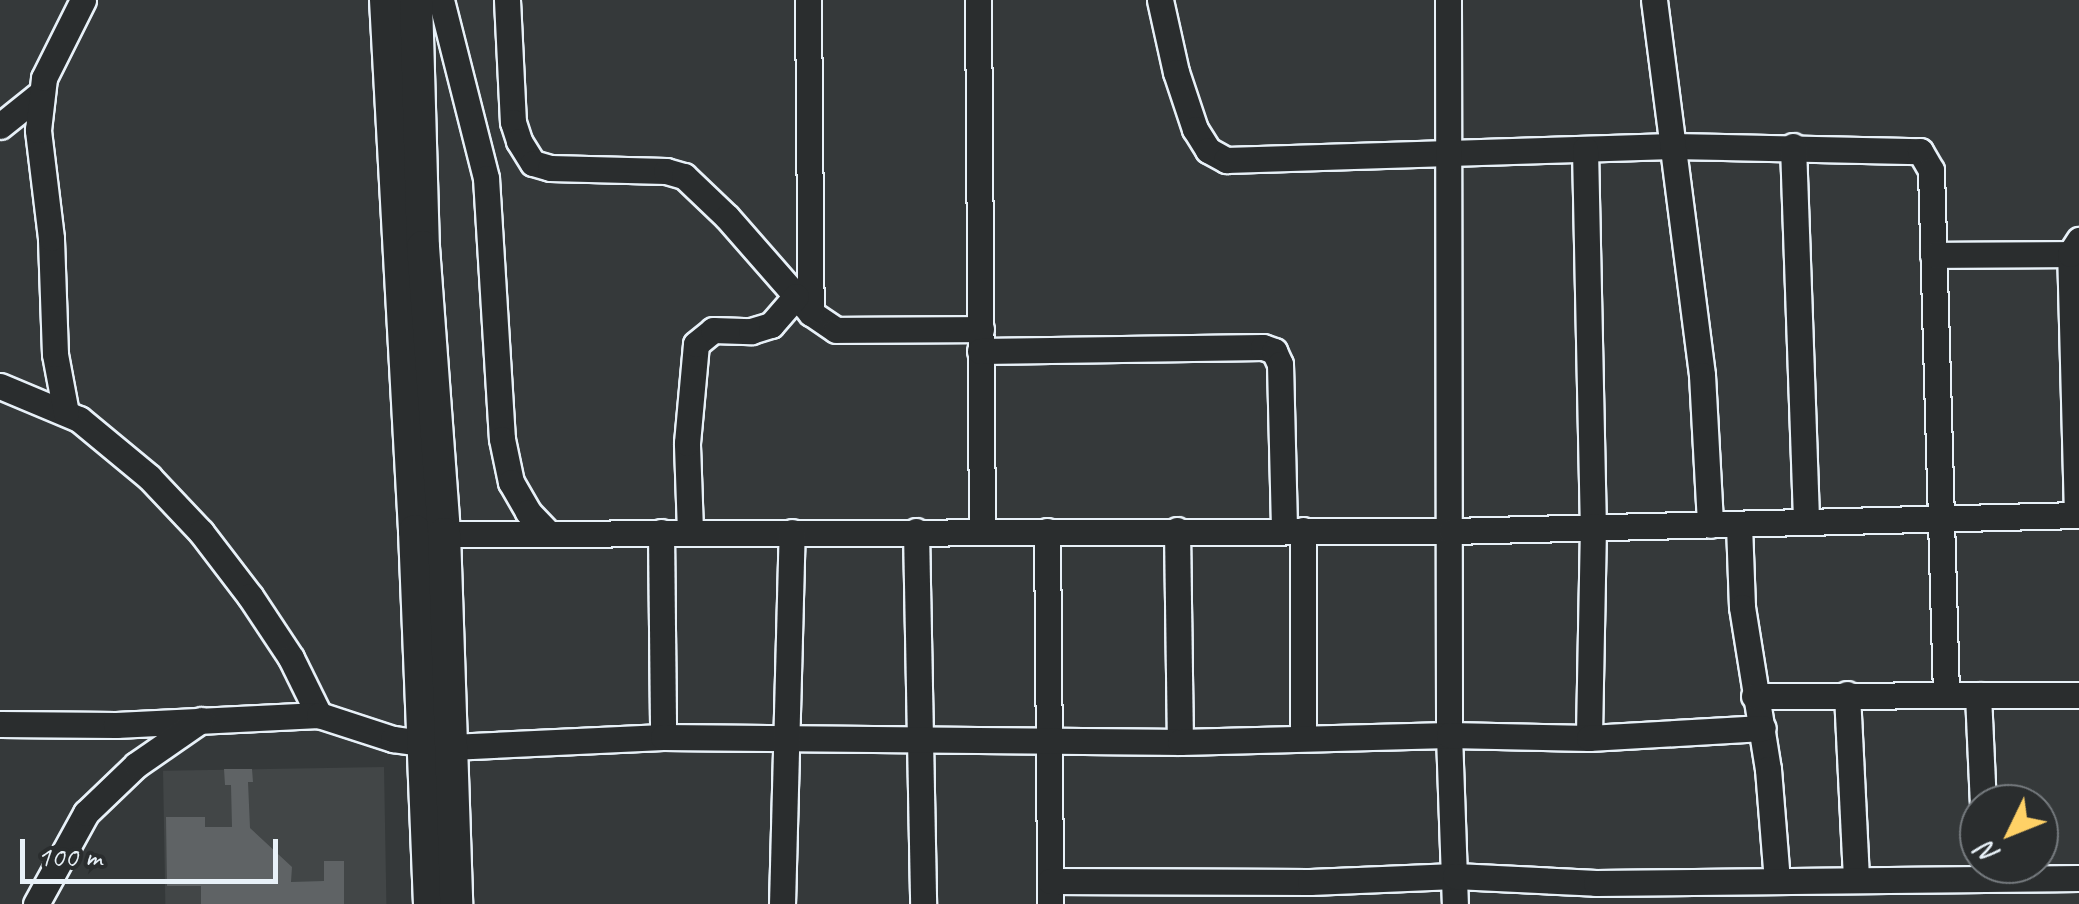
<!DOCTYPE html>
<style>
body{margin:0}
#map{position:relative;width:2079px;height:904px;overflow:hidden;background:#35393a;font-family:Caveat,sans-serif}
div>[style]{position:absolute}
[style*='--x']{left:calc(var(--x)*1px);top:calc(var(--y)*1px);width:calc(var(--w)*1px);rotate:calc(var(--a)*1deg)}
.built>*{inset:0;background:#424647;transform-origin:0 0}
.building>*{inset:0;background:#5f6365}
.roads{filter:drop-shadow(2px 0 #e8f1f8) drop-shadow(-2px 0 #e8f1f8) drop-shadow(0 2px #e8f1f8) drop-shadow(0 -2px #e8f1f8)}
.minor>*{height:25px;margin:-12.5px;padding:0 12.5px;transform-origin:12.5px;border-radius:12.5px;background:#2a2d2e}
.major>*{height:32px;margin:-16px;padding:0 16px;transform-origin:16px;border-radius:16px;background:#2a2d2e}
span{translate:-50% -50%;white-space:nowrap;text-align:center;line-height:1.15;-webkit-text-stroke:8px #2a2d2e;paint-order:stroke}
.north{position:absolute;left:1959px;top:784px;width:100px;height:100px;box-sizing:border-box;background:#2a2d2e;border:2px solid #767b7f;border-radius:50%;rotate:227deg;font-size:28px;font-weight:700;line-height:40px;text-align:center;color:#e8f1f8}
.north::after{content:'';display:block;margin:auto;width:35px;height:45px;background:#ffd166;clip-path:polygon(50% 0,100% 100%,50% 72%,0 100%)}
.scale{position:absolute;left:20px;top:839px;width:258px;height:45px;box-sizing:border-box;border:5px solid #e8f1f8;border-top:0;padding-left:12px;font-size:30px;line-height:35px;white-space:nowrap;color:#e8f1f8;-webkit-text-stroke:8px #2a2d2e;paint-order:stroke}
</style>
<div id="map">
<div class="built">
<div style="left:384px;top:767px;width:137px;height:221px;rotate:89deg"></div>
</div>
<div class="building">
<div style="clip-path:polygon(224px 769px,252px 769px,253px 782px,248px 782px,250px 828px,292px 867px,291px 882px,324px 881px,324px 861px,344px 861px,344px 904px,201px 904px,201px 886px,167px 886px,166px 817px,205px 817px,205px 827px,232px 827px,231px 785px,225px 785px)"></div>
</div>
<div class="roads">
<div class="minor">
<div style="--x:441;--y:0;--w:184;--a:75.8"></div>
<div style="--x:486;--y:178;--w:261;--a:86.5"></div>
<div style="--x:502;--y:439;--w:44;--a:78.2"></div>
<div style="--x:511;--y:482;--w:34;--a:60"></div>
<div style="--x:528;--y:512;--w:30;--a:46"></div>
<div style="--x:507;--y:0;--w:122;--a:87.2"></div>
<div style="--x:513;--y:122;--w:20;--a:72"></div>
<div style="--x:519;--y:141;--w:26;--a:58"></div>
<div style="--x:533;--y:163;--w:18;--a:16"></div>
<div style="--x:550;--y:168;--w:116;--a:1.5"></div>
<div style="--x:666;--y:171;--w:19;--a:16"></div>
<div style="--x:684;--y:176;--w:59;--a:43.6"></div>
<div style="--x:727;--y:217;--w:128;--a:48.8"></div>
<div style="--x:811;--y:313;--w:30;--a:34"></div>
<div style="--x:836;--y:330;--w:145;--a:-0.4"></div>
<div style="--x:808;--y:0;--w:313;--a:89.5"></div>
<div style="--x:978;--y:0;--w:531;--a:89.57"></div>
<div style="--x:1160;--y:0;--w:74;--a:77.5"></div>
<div style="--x:1176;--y:72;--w:60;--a:71.6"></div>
<div style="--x:1195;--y:129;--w:25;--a:58"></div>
<div style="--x:1208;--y:150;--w:21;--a:29"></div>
<div style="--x:1226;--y:160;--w:446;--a:-1.8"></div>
<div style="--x:1672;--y:146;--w:248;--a:1.2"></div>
<div style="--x:1920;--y:151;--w:22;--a:60"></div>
<div style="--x:1931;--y:170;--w:524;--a:88.36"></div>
<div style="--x:1448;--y:0;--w:735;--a:89.92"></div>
<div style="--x:1449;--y:735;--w:169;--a:88"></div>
<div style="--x:1654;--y:0;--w:378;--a:82.7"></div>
<div style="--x:1702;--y:375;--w:150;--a:86.9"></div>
<div style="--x:0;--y:126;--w:51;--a:-38.7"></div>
<div style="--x:1793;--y:146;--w:376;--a:88"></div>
<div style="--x:1585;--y:149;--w:377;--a:88.8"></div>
<div style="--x:1593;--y:526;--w:212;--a:91.1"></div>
<div style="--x:1933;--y:255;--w:137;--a:-0.4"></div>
<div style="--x:980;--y:351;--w:283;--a:-0.8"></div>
<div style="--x:1263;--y:347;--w:12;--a:20"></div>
<div style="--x:1274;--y:351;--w:14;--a:65"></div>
<div style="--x:1280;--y:364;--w:165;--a:88.6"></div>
<div style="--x:0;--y:386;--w:86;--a:22.7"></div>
<div style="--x:79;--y:419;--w:91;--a:39.6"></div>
<div style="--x:149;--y:477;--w:76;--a:46.6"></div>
<div style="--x:201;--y:532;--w:81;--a:52.6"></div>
<div style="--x:250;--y:596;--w:74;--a:56.5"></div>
<div style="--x:291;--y:658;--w:64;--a:63.8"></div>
<div style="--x:66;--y:413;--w:60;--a:-100.6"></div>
<div style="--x:55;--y:354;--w:116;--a:-92"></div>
<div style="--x:51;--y:238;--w:109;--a:-96.9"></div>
<div style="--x:38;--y:130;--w:52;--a:-83.4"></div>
<div style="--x:44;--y:78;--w:87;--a:-63.4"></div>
<div style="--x:2077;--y:515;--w:261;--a:-91.5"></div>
<div style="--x:2070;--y:254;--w:17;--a:-57"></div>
<div style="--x:1739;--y:525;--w:82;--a:87.9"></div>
<div style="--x:1742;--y:607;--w:164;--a:80.9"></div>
<div style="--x:1768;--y:769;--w:112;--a:85.4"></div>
<div style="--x:1177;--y:530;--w:212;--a:89.2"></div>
<div style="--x:1303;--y:530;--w:208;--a:90"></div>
<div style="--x:690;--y:531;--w:88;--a:-92"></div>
<div style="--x:687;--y:443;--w:99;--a:-84.8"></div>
<div style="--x:696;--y:344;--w:22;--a:-39"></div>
<div style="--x:713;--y:330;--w:38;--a:2"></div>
<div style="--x:751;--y:331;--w:21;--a:-17"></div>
<div style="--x:771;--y:325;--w:38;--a:-49"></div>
<div style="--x:916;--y:531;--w:373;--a:88.9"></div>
<div style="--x:1047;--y:531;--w:373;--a:89.5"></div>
<div style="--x:661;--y:532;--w:205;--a:89.4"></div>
<div style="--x:444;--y:534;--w:1007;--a:-0.17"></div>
<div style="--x:1451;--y:531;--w:628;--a:-1.46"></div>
<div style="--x:1847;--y:694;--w:186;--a:87.2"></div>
<div style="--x:1978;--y:695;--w:109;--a:87.4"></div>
<div style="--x:1754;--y:696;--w:325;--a:-0.2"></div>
<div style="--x:0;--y:724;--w:116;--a:0.5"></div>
<div style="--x:116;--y:725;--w:203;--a:-2.8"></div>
<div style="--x:319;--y:715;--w:78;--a:18"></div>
<div style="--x:393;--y:739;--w:59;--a:7.9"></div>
<div style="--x:451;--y:747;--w:212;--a:-2.7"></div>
<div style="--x:663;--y:737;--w:517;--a:0.55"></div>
<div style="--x:1180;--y:742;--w:269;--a:-1.5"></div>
<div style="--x:1449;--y:735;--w:140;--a:1.2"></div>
<div style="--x:1589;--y:738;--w:174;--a:-3.3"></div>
<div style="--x:1050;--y:881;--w:260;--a:0.2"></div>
<div style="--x:1310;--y:882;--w:145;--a:-2.4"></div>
<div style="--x:1455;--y:876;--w:141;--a:2.8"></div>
<div style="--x:1596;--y:883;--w:483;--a:-0.6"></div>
<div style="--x:36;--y:904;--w:104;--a:-61.2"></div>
<div style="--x:86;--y:813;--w:69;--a:-43.8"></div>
<div style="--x:136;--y:765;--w:79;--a:-34.7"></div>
<div style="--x:782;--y:904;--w:372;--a:-88.5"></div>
</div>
<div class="major">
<div style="--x:386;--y:0;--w:532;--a:86.87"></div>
<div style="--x:415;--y:531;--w:373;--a:87.7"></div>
<div style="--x:416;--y:0;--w:247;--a:88.4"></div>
<div style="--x:423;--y:247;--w:288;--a:85.8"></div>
<div style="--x:444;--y:534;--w:370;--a:88.1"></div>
</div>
</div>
<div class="north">N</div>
<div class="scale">100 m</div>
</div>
